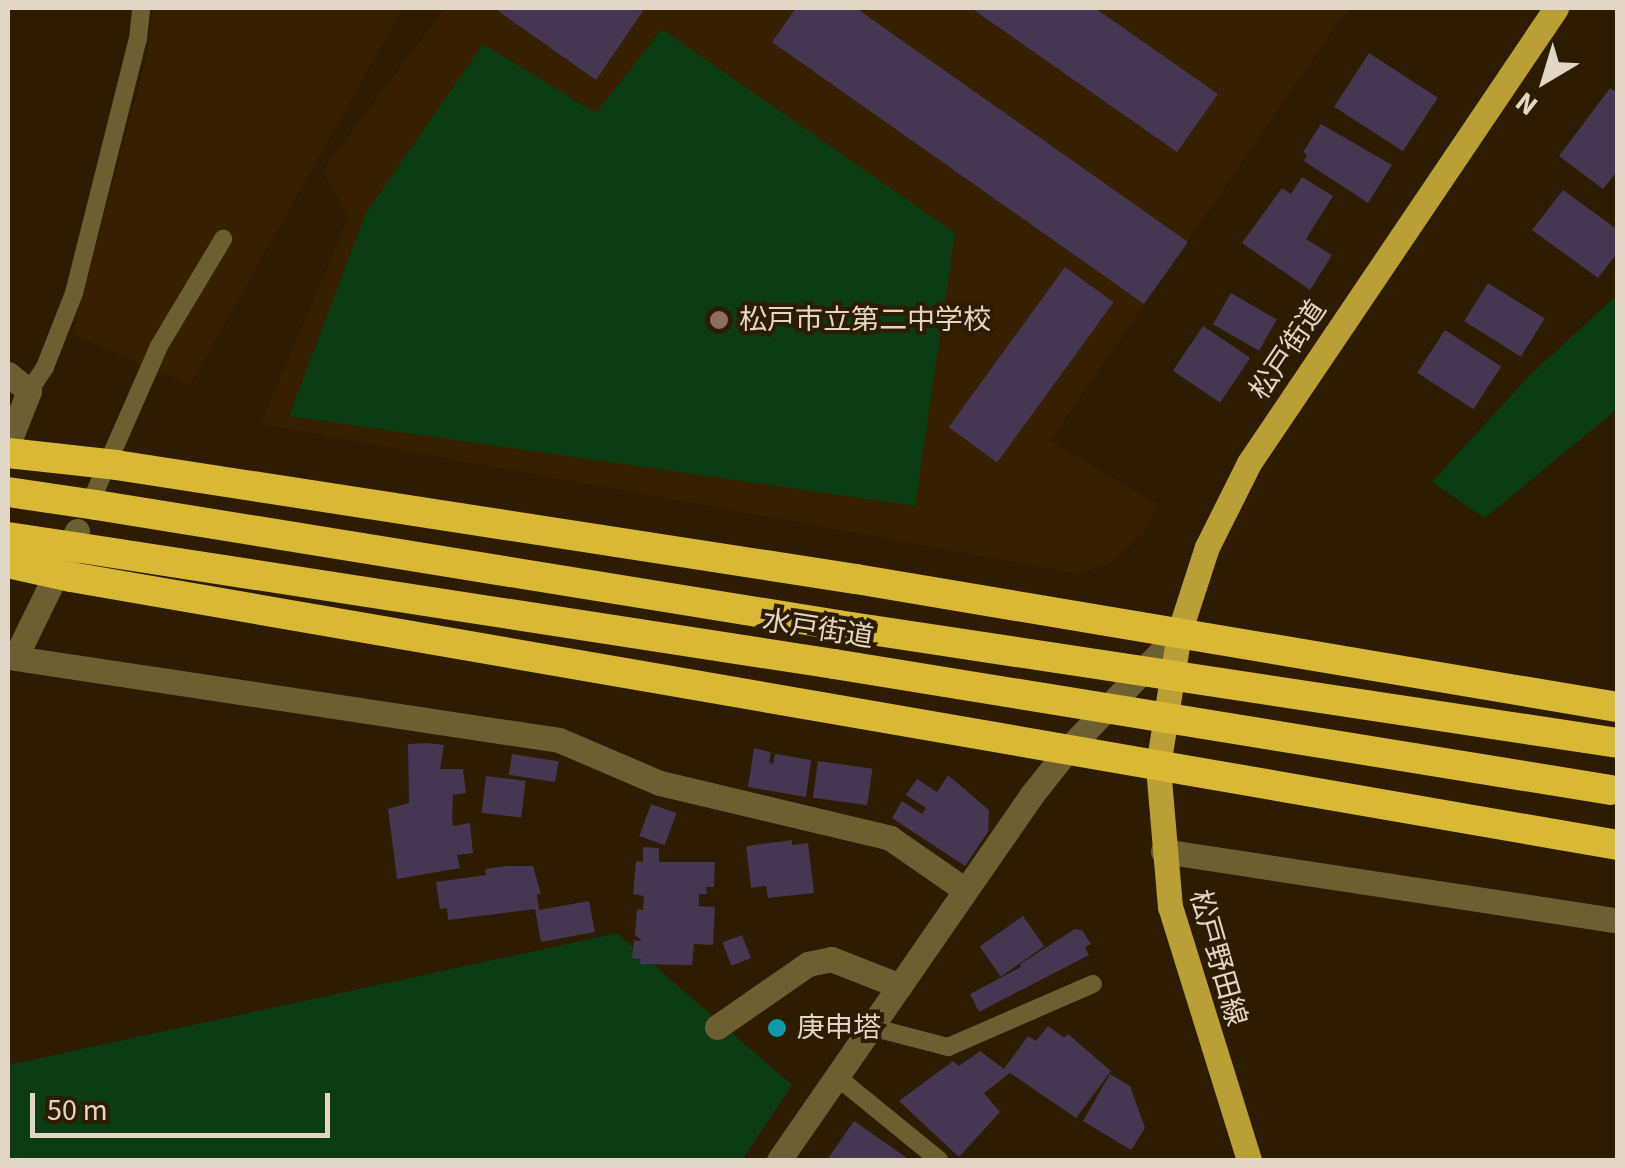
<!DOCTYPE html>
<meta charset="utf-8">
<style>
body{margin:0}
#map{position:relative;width:1625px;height:1168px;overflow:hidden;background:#2e1c02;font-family:"Source Sans 3","Noto Sans JP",sans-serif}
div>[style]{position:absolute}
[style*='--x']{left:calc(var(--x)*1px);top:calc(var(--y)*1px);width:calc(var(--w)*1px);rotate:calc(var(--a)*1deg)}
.built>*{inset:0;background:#362000}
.green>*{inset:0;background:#0b3c13}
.building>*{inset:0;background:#453651;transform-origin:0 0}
.lane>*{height:18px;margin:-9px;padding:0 9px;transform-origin:9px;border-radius:9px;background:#6c6032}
.street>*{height:25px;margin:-12.5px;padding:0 12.5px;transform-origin:12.5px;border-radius:12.5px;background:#6c6032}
.primary>*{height:25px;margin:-12.5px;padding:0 12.5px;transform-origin:12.5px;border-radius:12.5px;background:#b99f36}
.highway>*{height:30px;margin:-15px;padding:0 15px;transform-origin:15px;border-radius:15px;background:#d8b834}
.highway-bridge>*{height:30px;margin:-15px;padding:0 15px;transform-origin:15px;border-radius:15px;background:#d8b834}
.dots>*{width:28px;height:28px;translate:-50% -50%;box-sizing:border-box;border:5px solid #2e1c02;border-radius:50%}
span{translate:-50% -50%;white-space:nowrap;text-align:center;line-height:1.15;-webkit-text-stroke:8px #2e1c02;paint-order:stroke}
.poi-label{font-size:28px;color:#e2d6c7}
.left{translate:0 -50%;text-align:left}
.street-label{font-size:28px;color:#e2d6c7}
.frame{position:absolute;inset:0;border:10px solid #e2d6c7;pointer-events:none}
.north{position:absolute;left:1495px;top:30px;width:100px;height:100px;-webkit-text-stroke:8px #2e1c02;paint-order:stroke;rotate:218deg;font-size:28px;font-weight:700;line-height:40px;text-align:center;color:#e2d6c7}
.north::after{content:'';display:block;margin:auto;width:35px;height:45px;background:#e2d6c7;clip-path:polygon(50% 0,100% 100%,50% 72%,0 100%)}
.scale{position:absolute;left:30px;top:1093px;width:300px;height:45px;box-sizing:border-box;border:5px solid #e2d6c7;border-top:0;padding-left:12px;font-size:30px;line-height:35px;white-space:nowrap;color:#e2d6c7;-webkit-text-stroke:8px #2e1c02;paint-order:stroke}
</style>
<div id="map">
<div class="built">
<div style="clip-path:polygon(152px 8px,403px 8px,190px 385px,72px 334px,148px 53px)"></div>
<div style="clip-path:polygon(445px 8px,1348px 8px,1050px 441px,1158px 505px,1144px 532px,1112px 562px,1079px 574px,261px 424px,349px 216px,322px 171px)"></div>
</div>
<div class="green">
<div style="clip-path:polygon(662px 29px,955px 233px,915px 506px,289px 416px,366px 213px,483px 44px,596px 113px)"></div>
<div style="clip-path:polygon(1617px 295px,1617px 409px,1485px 518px,1432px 482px,1530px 375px)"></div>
<div style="clip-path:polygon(617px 933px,792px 1085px,742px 1160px,8px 1160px,8px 1065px)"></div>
</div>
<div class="building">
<div style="clip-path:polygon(494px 8px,645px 8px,596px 80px)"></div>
<div style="clip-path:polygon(796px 8px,856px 8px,1188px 242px,1144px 304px,772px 42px)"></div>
<div style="clip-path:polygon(971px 8px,1095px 8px,1218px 94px,1177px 152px)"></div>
<div style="left:1369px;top:53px;width:82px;height:64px;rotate:33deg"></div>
<div style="clip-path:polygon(1610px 88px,1618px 93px,1618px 170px,1603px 189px,1559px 156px)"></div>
<div style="clip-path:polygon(1321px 124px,1392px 165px,1368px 203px,1304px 161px,1307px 155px,1303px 152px)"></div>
<div style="clip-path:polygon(1302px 177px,1333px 196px,1306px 239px,1332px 255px,1310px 290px,1242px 243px,1282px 188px,1291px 194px)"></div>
<div style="clip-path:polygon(1563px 190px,1618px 230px,1618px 252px,1598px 278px,1532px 230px)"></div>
<div style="left:1065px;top:267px;width:60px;height:198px;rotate:36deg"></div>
<div style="left:1488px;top:283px;width:67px;height:45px;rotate:32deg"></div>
<div style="left:1231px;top:293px;width:53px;height:36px;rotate:30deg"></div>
<div style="left:1203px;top:326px;width:57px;height:54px;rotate:34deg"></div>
<div style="left:1445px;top:330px;width:67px;height:51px;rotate:33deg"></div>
<div style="clip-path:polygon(427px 743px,444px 745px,440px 769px,463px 769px,466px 793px,453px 795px,452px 818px,453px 826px,470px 823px,473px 853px,457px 855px,460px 868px,397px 879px,388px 809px,409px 803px,408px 744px)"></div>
<div style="clip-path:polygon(754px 748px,771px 752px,769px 762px,773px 764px,775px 754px,811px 760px,806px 797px,748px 787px)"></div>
<div style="left:512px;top:754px;width:47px;height:21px;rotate:9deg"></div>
<div style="left:818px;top:761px;width:55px;height:37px;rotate:8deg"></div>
<div style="clip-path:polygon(948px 775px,989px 810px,988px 832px,965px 866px,892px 818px,902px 801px,922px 814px,926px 808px,906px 795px,917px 779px,937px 792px)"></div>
<div style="left:486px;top:776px;width:40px;height:37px;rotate:7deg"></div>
<div style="left:651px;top:804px;width:27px;height:34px;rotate:20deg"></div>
<div style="clip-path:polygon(792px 840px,792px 845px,808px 843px,814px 893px,768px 898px,766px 886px,751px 888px,746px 846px)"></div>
<div style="clip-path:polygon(643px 847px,659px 848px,659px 862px,715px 862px,714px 887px,706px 887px,707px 894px,699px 894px,699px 906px,715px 907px,713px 945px,694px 944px,692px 965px,640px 964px,641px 959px,632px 958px,634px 940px,642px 941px,635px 935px,637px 909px,643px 910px,644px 896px,633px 894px,636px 861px,643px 862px)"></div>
<div style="clip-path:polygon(506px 866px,533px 866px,541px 894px,537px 894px,539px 910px,589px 901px,595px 932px,541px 942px,535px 909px,448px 920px,447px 908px,440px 909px,436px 882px,486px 875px,485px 869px)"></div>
<div style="left:1023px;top:916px;width:37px;height:53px;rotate:55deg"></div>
<div style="clip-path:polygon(1075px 929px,1082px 930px,1091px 944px,1085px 947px,1089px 955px,979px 1012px,970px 994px,1021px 967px,1020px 964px)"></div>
<div style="left:742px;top:935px;width:25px;height:21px;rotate:69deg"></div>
<div style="clip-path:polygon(1048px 1026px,1064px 1038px,1068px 1034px,1111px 1071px,1076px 1118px,1010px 1073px,984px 1093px,1000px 1112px,959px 1157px,899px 1101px,953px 1061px,959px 1066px,980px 1051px,1004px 1069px,1028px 1036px,1036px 1041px)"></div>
<div style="clip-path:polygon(1110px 1074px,1130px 1086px,1145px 1128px,1131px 1150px,1083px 1121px)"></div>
<div style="clip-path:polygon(854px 1121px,910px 1160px,827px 1160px)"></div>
</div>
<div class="lane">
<div style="--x:29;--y:391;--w:29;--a:-56"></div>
<div style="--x:45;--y:367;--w:79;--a:-68.6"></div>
<div style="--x:74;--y:293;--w:262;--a:-75.9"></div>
<div style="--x:138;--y:39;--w:31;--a:-84"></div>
<div style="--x:88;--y:508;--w:177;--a:-66.3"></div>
<div style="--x:159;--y:346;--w:125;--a:-59.1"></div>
<div style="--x:871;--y:1027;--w:80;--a:14.6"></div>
<div style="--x:948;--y:1047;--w:158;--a:-23.5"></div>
<div style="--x:836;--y:1076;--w:133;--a:39.2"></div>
</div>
<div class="street">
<div style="--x:8;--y:374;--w:27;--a:39"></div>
<div style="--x:29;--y:391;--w:57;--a:111.6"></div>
<div style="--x:77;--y:531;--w:141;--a:116"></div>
<div style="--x:15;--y:658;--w:550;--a:8.57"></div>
<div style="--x:559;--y:740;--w:110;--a:23.1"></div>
<div style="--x:660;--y:783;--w:236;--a:13.4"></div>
<div style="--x:890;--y:838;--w:91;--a:34.7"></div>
<div style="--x:1163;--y:851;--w:460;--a:8.7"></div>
<div style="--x:717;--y:1027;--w:111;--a:-34.7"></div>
<div style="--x:808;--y:964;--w:24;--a:-12"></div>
<div style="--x:831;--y:959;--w:74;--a:21.4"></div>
<div style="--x:779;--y:1160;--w:441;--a:-55.3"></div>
<div style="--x:1030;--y:797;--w:61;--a:-51.6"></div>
<div style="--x:1068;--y:749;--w:161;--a:-46.3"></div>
</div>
<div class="primary">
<div style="--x:1249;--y:1160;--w:265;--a:-107.3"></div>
<div style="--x:1170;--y:907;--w:142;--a:-94.9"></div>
<div style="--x:1158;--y:766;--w:135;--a:-81"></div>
<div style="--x:1179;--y:633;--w:90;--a:-72"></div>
<div style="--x:1207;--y:547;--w:94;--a:-63.4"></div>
<div style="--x:1249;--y:463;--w:549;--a:-55.99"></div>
</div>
<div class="highway">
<div style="--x:116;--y:465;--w:749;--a:8.76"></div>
<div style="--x:856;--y:579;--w:773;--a:9.54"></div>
<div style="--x:96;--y:505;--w:752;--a:9.19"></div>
<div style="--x:81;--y:548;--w:762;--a:8.76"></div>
<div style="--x:71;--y:577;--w:1570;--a:9.83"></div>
</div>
<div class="highway-bridge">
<div style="--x:8;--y:453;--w:109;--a:6.3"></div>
<div style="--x:8;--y:492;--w:89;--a:8.4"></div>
<div style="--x:8;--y:537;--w:74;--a:8.6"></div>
<div style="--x:8;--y:563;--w:65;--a:12.5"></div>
<div style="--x:838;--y:625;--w:789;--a:8.6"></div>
<div style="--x:834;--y:664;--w:787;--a:9.21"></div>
</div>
<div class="dots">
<div style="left:719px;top:320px;background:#8d6e63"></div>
<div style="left:777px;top:1028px;background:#0f9aa8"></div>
</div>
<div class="poi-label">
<span class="left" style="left:739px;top:320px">松戸市立第二中学校</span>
<span class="left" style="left:797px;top:1028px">庚申塔</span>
</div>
<div class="street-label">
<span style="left:1288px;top:350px;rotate:-56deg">松戸街道</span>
<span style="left:818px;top:629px;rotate:9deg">水戸街道</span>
<span style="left:1218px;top:958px;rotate:74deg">松戸野田線</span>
</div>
<div class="frame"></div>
<div class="north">N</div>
<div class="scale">50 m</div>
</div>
